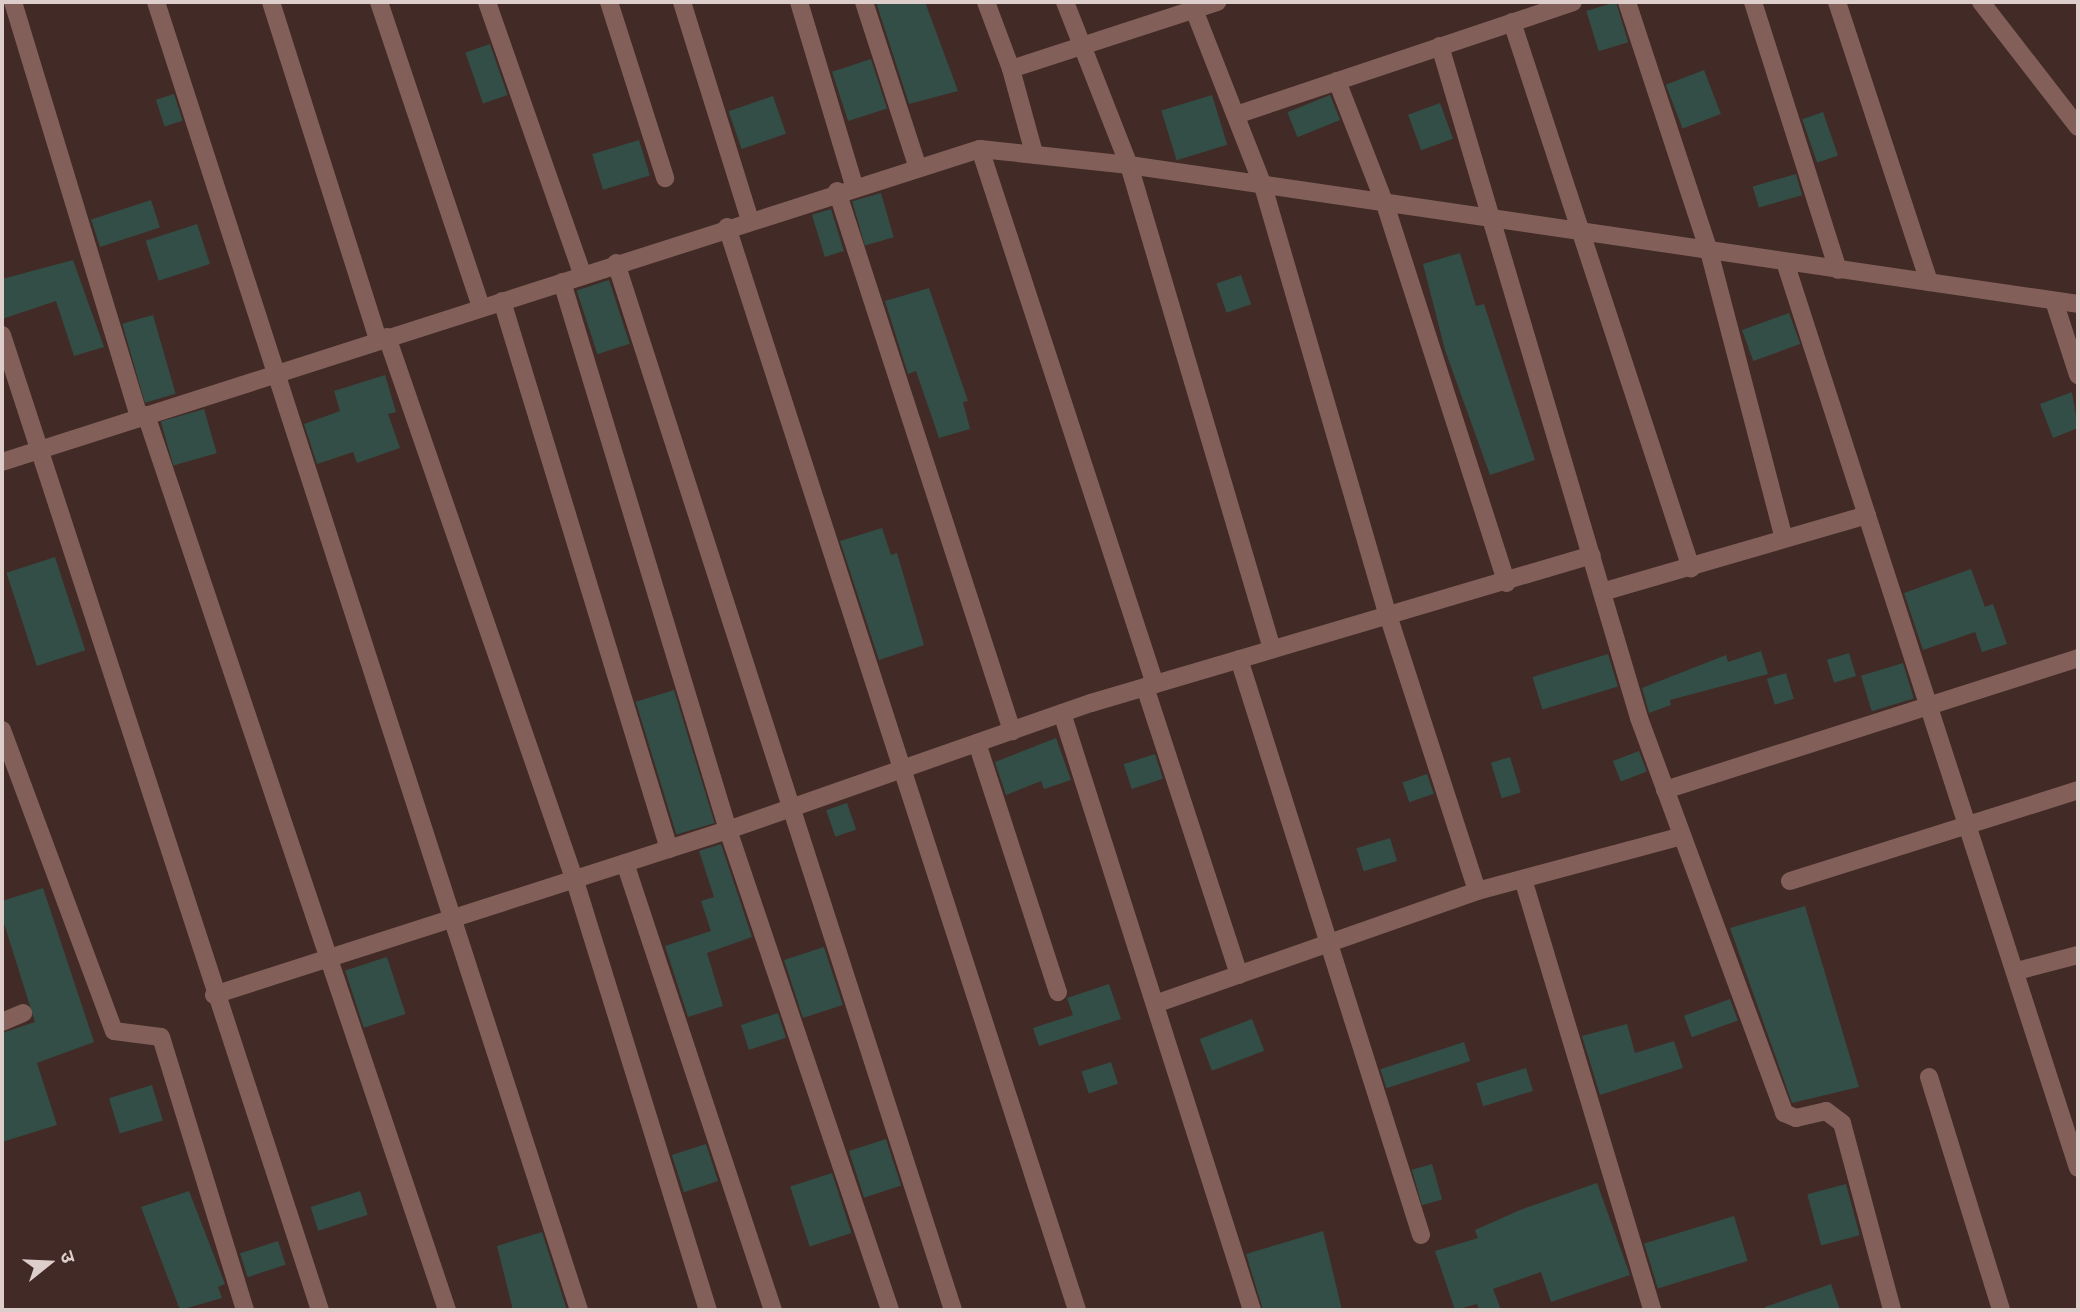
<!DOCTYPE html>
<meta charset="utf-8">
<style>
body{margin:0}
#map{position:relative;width:2080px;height:1312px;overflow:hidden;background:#422a26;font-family:"Playfair Display","Noto Sans Devanagari",serif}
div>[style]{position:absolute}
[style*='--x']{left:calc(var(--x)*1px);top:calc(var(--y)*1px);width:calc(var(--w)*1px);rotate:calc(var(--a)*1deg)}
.building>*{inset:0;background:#324e47;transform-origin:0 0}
.minor>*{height:18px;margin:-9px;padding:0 9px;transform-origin:9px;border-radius:9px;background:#826059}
span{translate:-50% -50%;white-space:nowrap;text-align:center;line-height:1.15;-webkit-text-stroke:5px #422a26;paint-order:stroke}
.frame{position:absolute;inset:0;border:4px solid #dececb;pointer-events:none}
.north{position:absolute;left:14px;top:1228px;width:70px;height:70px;-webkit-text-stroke:5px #422a26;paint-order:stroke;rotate:72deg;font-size:19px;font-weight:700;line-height:28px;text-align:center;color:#dececb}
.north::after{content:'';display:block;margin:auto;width:24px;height:32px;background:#dececb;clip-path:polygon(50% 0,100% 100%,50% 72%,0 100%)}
</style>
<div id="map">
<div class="building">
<div style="clip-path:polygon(876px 2px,925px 2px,958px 91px,909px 104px)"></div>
<div style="left:1616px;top:2px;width:42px;height:31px;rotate:73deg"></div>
<div style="left:490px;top:44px;width:54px;height:26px;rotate:71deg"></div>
<div style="left:871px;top:59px;width:52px;height:41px;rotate:72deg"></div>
<div style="left:1704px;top:70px;width:47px;height:41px;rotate:69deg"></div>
<div style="left:174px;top:94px;width:28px;height:19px;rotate:72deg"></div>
<div style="left:1212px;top:95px;width:52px;height:53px;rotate:73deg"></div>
<div style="left:1330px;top:95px;width:27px;height:46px;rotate:68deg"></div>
<div style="left:773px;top:96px;width:40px;height:47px;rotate:71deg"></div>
<div style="left:1440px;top:103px;width:38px;height:34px;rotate:70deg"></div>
<div style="left:1823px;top:112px;width:46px;height:22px;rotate:71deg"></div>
<div style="left:639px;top:140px;width:37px;height:49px;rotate:73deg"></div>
<div style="left:1796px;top:174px;width:22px;height:45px;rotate:74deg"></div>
<div style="left:881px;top:193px;width:46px;height:30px;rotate:74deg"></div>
<div style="left:151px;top:200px;width:29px;height:63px;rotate:72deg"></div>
<div style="left:831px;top:209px;width:44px;height:20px;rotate:73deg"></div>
<div style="left:197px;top:224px;width:42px;height:54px;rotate:72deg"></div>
<div style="clip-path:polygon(1460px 253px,1476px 306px,1484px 304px,1535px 460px,1490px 475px,1445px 350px,1423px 264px)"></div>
<div style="clip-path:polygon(73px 260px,104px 347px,74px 356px,56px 301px,2px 319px,2px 279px)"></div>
<div style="left:1241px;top:275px;width:31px;height:26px;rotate:71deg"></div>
<div style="left:609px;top:280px;width:67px;height:34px;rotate:72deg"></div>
<div style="clip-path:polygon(929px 288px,968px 401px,963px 402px,970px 429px,939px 438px,916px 371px,908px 374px,885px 301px)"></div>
<div style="left:1789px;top:313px;width:33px;height:50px;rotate:70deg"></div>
<div style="left:153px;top:315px;width:82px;height:32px;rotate:74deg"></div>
<div style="clip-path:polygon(385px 375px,396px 412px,388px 414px,400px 448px,357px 463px,353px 452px,317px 464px,304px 424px,340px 411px,334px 391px)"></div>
<div style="clip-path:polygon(2072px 392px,2078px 428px,2053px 438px,2040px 404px)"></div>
<div style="left:204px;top:409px;width:46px;height:45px;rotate:74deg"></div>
<div style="clip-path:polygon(882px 528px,891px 555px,897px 553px,924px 645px,879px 660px,840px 541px)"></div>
<div style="left:55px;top:557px;width:98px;height:51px;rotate:72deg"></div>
<div style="clip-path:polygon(1971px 569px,1985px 607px,1993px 604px,2007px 644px,1982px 652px,1975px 632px,1923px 650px,1904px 593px)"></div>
<div style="clip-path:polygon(1761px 651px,1768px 674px,1670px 700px,1671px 705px,1649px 713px,1642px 688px,1726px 655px,1728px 662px)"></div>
<div style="left:1849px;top:653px;width:24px;height:23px;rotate:73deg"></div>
<div style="left:1608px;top:654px;width:34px;height:79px;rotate:73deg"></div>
<div style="left:1903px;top:663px;width:37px;height:44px;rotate:73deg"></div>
<div style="left:1786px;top:673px;width:27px;height:20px;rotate:73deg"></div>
<div style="left:674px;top:690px;width:139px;height:40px;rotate:73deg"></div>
<div style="clip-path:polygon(1056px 738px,1071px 780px,1044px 789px,1041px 781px,1006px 795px,995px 762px)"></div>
<div style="left:1639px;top:751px;width:22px;height:28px;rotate:69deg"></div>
<div style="left:1155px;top:754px;width:26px;height:33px;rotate:72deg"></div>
<div style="left:1510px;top:757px;width:37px;height:20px;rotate:73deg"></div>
<div style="left:1427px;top:774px;width:21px;height:26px;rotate:71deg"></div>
<div style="left:847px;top:803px;width:28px;height:22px;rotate:71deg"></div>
<div style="left:1390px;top:838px;width:24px;height:35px;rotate:73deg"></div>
<div style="clip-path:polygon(721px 844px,752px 937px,707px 953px,723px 1006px,688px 1017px,665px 946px,711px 931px,701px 901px,714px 897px,699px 851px)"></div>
<div style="clip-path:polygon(43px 888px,94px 1042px,37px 1063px,57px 1125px,2px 1142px,2px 1033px,35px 1022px,2px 917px,2px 901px)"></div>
<div style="clip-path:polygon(1805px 906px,1859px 1087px,1792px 1103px,1730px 928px)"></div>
<div style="left:824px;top:947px;width:61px;height:42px;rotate:72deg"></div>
<div style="left:387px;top:957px;width:60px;height:44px;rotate:72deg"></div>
<div style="clip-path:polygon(1109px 984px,1121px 1019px,1039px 1046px,1033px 1028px,1073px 1015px,1067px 998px)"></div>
<div style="left:1730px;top:999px;width:23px;height:49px;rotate:70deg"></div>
<div style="left:778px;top:1013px;width:26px;height:39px;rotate:72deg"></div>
<div style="left:1252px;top:1019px;width:34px;height:56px;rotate:69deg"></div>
<div style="clip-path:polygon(1627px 1024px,1635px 1053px,1674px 1041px,1683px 1068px,1600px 1095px,1582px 1036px)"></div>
<div style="left:1464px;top:1042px;width:20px;height:88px;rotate:72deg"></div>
<div style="left:1111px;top:1062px;width:23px;height:31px;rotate:72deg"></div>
<div style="left:1526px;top:1068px;width:24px;height:52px;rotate:73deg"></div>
<div style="left:152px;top:1085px;width:37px;height:45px;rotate:73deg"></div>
<div style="left:886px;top:1139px;width:49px;height:39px;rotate:72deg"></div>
<div style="left:706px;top:1144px;width:39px;height:36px;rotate:72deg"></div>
<div style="left:1432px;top:1164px;width:37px;height:21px;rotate:74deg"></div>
<div style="left:832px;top:1173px;width:63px;height:44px;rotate:72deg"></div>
<div style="clip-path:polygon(1597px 1183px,1630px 1275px,1551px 1302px,1541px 1272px,1493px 1289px,1501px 1310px,1479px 1310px,1477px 1304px,1455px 1310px,1435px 1251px,1478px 1238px,1475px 1230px,1520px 1210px)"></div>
<div style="left:1846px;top:1184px;width:53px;height:40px;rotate:75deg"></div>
<div style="clip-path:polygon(189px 1191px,225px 1284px,218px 1287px,222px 1298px,180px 1310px,141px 1207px)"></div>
<div style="left:360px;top:1191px;width:25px;height:52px;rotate:72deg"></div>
<div style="left:1734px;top:1216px;width:47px;height:94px;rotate:73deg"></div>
<div style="clip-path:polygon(1323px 1231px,1342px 1310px,1263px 1310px,1246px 1254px)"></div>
<div style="clip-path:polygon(542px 1232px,567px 1310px,513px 1310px,497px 1246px)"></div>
<div style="left:278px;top:1241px;width:25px;height:40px;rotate:72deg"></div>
<div style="clip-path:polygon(1831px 1284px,1840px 1310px,1766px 1310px,1765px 1307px)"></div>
</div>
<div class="minor">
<div style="--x:13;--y:2;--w:435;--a:73.1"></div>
<div style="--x:156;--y:2;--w:1375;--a:72.08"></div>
<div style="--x:271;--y:2;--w:355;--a:72.4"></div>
<div style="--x:379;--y:2;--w:322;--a:71.5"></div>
<div style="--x:487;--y:2;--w:288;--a:70.7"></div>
<div style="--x:609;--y:2;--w:185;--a:72.3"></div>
<div style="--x:682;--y:2;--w:228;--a:72.7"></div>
<div style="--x:799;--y:2;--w:191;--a:73.3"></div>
<div style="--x:864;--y:2;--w:171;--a:72"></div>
<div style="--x:986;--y:2;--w:72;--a:69.5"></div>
<div style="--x:1011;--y:69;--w:217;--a:-18"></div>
<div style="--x:1065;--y:2;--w:175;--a:68.6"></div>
<div style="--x:1129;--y:165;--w:505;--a:73.54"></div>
<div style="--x:1191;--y:2;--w:198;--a:68.6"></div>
<div style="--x:1263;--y:186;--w:447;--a:73.8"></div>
<div style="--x:1388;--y:615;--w:290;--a:72.1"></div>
<div style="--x:1627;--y:2;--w:262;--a:71.8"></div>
<div style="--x:1709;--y:251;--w:294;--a:75.4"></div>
<div style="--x:1753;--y:2;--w:281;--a:72.4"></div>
<div style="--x:1837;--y:2;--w:295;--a:71.8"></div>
<div style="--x:1981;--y:2;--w:158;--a:52.2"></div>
<div style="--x:1512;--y:22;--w:575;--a:71.85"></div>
<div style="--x:1440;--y:46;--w:701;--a:73.5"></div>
<div style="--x:1639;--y:718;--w:421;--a:69.8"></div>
<div style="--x:1784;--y:1113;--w:13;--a:23"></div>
<div style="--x:1796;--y:1118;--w:31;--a:-13"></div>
<div style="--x:1826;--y:1111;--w:20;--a:37"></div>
<div style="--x:1842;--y:1123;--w:194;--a:75"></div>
<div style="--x:1011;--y:69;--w:87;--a:74.7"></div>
<div style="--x:1337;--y:81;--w:132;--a:68.7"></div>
<div style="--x:1385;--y:204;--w:398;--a:72.2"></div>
<div style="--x:1239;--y:114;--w:352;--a:-18.5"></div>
<div style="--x:980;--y:149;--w:563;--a:71.89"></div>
<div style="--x:837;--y:191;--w:568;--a:72.04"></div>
<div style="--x:727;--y:227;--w:1138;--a:72.09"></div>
<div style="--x:1785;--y:262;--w:952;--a:72.08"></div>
<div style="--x:616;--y:263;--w:1100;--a:72.16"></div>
<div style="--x:562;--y:282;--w:573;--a:73.15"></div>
<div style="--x:728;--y:830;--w:507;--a:71.35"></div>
<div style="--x:502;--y:301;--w:573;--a:73.05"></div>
<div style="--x:2054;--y:301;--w:78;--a:72"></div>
<div style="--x:2;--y:335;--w:1026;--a:71.94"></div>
<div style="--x:387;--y:337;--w:576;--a:70.94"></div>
<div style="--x:575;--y:881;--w:449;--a:72.8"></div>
<div style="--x:146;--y:415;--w:944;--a:71.41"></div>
<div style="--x:2;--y:462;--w:1027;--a:-17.75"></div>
<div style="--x:980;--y:149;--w:150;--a:6.1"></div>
<div style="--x:1129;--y:165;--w:959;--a:8.33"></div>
<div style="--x:1602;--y:592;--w:276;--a:-16.2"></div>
<div style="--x:1239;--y:659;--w:604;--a:72.46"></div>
<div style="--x:1145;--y:687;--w:303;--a:71.9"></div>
<div style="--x:1062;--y:713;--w:627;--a:72.35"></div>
<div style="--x:2;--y:730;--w:321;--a:69.6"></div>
<div style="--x:114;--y:1031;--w:47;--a:7.3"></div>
<div style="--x:161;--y:1037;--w:286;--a:72.9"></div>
<div style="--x:977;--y:743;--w:262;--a:72"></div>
<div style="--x:1665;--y:790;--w:434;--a:-17.7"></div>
<div style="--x:625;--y:863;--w:471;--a:71.7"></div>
<div style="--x:1523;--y:879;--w:450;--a:73.3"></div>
<div style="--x:1790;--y:881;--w:302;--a:-17.5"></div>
<div style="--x:2017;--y:971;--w:63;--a:-14.7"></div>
<div style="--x:214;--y:995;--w:540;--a:-17.8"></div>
<div style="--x:728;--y:830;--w:385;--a:-19.3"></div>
<div style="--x:1091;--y:703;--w:522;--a:-16.46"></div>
<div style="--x:1155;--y:1004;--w:341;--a:-19.3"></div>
<div style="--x:1477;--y:891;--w:212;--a:-15"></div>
<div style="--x:2;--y:1022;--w:23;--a:-23"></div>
<div style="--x:1929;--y:1077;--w:244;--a:72.8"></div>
</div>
<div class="frame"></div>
<div class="north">उ</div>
</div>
